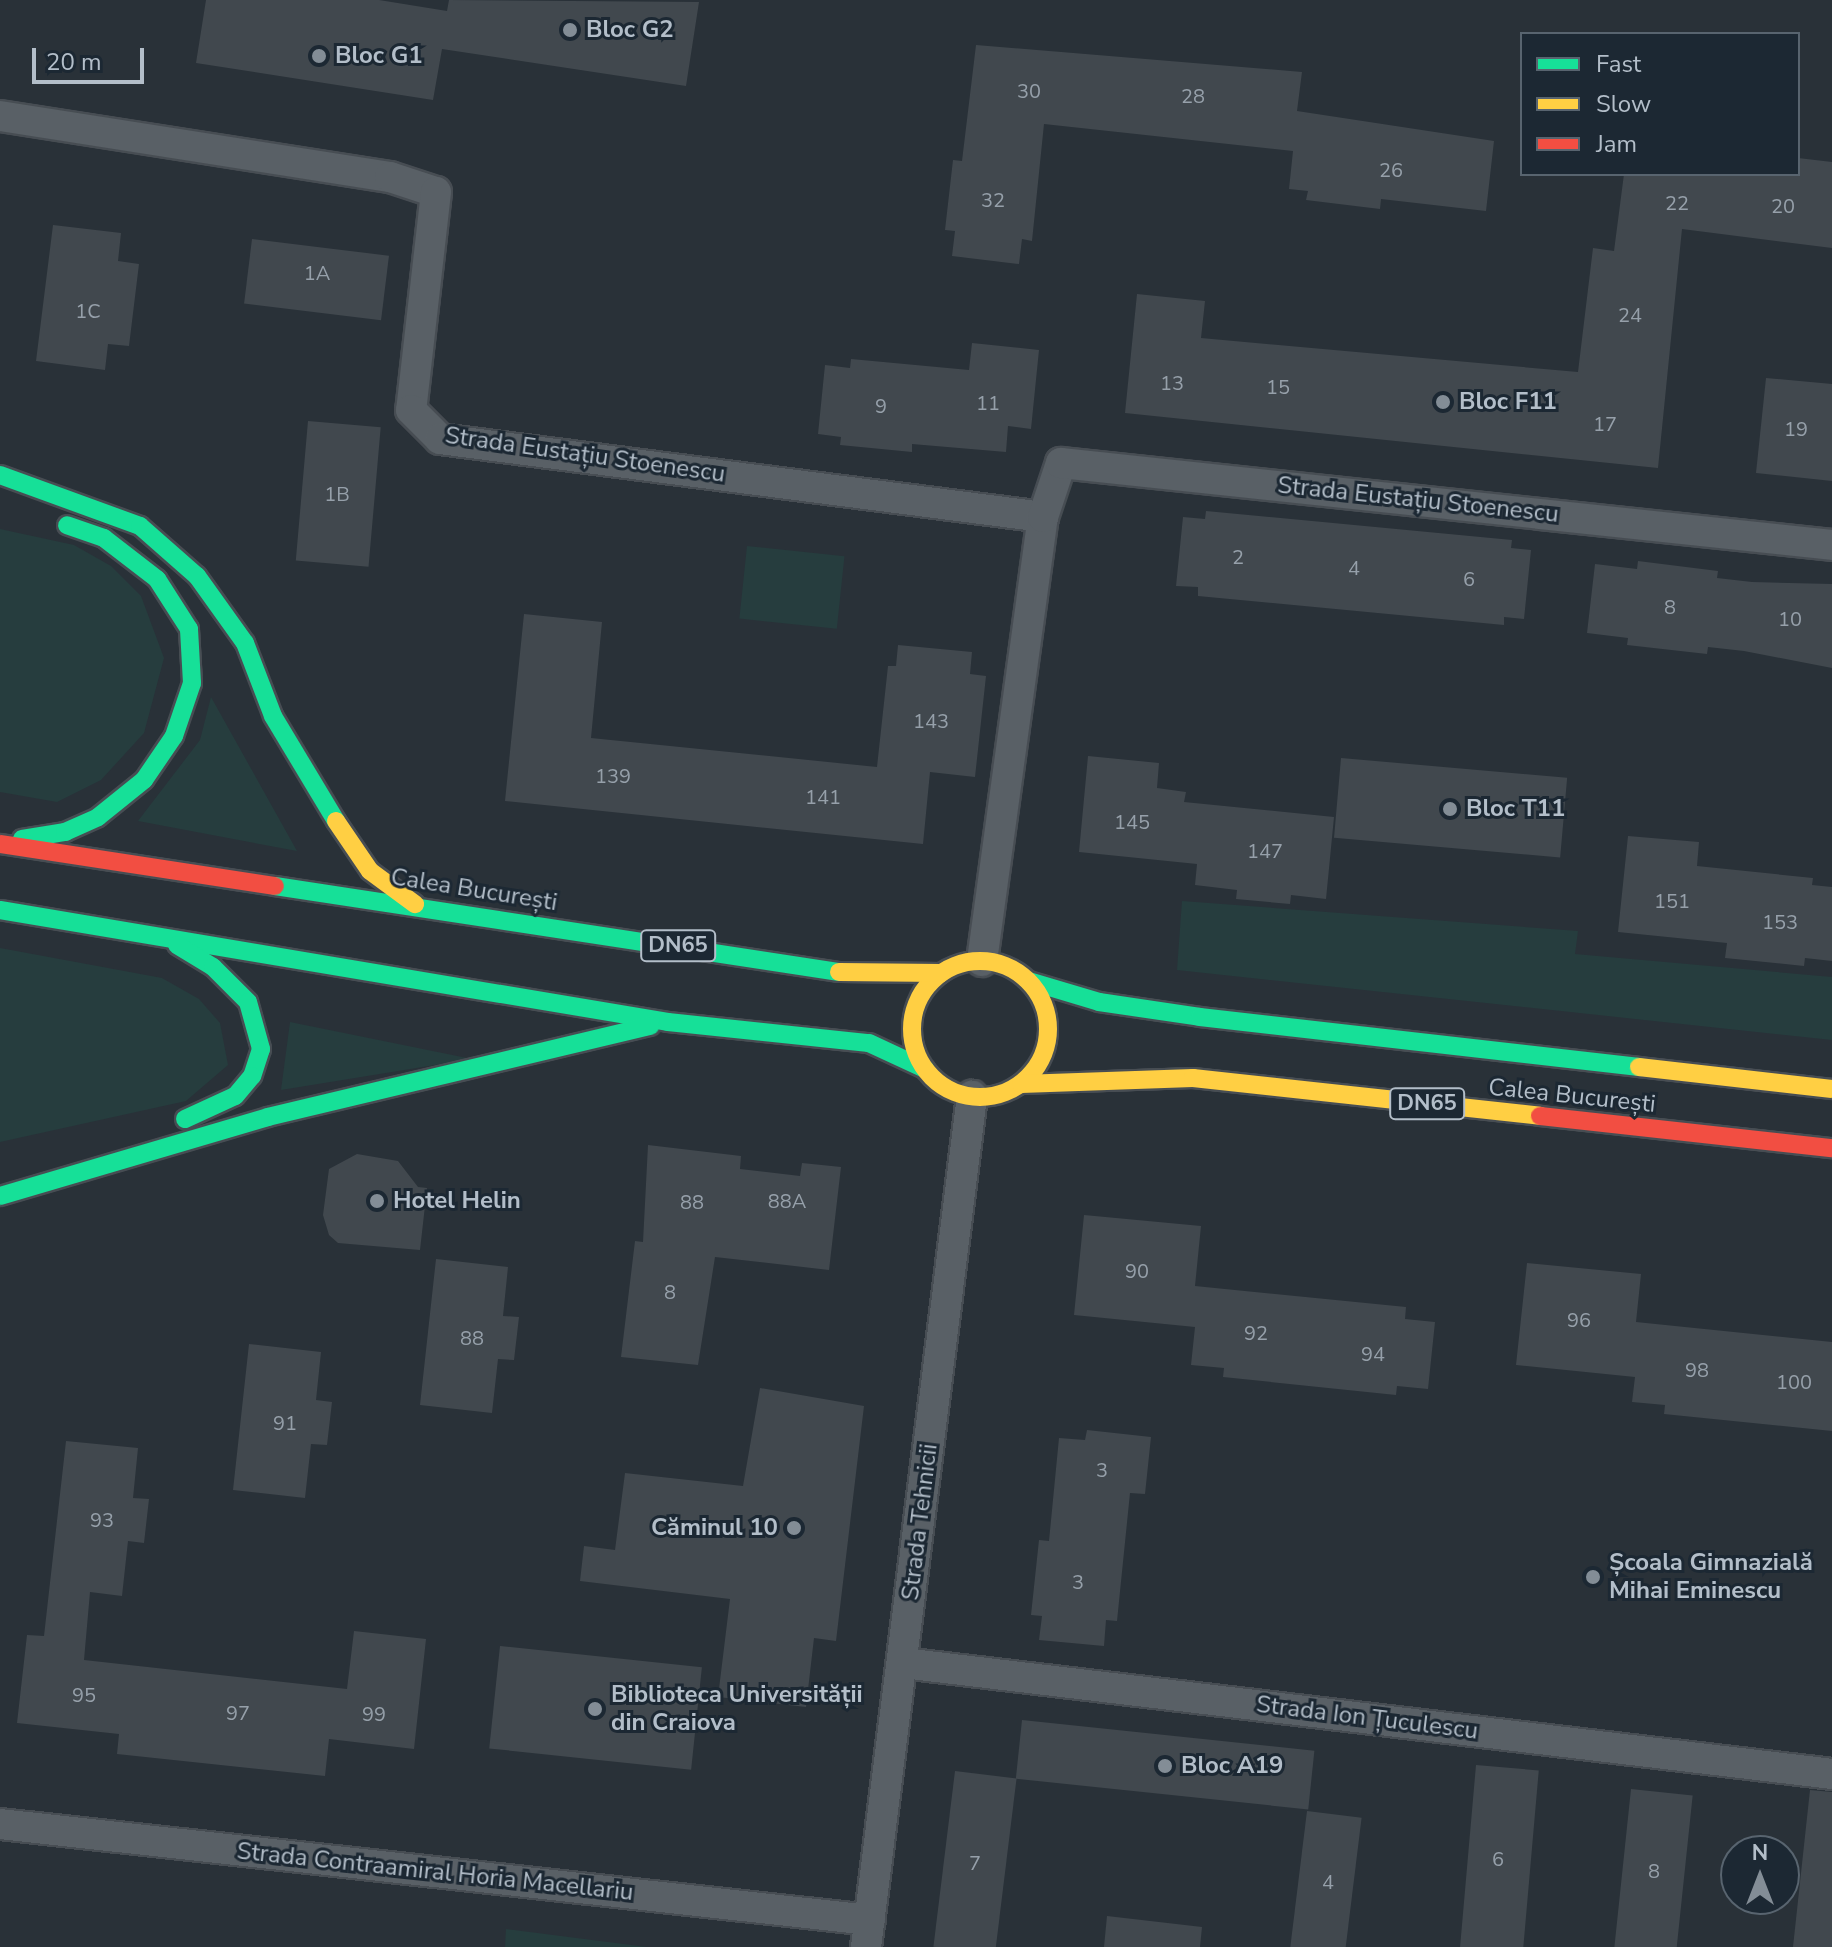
<!DOCTYPE html>
<meta charset="utf-8">
<style>
body{margin:0}
#map{position:relative;width:1832px;height:1947px;overflow:hidden;background:#293138;font-family:"Nunito Sans",sans-serif}
div>[style]{position:absolute}
[style*='--x']{left:calc(var(--x)*1px);top:calc(var(--y)*1px);width:calc(var(--w)*1px);rotate:calc(var(--a)*1deg)}
.green>*{inset:0;background:#263d3e;transform-origin:0 0}
.building>*{inset:0;background:#41484e;transform-origin:0 0}
.roads{filter:drop-shadow(2px 0 #474d53) drop-shadow(-2px 0 #474d53) drop-shadow(0 2px #474d53) drop-shadow(0 -2px #474d53)}
.street>*{height:30px;margin:-15px;padding:0 15px;transform-origin:15px;border-radius:15px;background:#596066}
.fast>*{height:18px;margin:-9px;padding:0 9px;transform-origin:9px;border-radius:9px;background:#16e098}
.slow>*{height:18px;margin:-9px;padding:0 9px;transform-origin:9px;border-radius:9px;background:#ffcf43}
.slow>.ring{margin:-9px;padding:0;box-sizing:content-box;background:none;border:18px solid #ffcf43;border-radius:50%}
.jam>*{height:18px;margin:-9px;padding:0 9px;transform-origin:9px;border-radius:9px;background:#f24e42}
.dots>*{width:22px;height:22px;translate:-50% -50%;box-sizing:border-box;border:4px solid #1c2833;border-radius:50%}
span{translate:-50% -50%;white-space:nowrap;text-align:center;line-height:1.15;-webkit-text-stroke:6px #1c2833;paint-order:stroke}
.number-label{font-size:20px;color:#96a0aa}
.number-label span{-webkit-text-stroke-width:0}
.shield-label span{padding:2px 6px;background:#1c2833;border:2px solid;border-radius:6px;-webkit-text-stroke-width:0}
.shield-label{font-size:22px;color:#b3bec9;font-weight:700}
.poi-label{font-size:24px;color:#b3bec9;font-weight:700}
.left{translate:0 -50%;text-align:left}
.right{translate:-100% -50%;text-align:right}
.street-label{font-size:24px;color:#b3bec9}
.legend{position:absolute;left:1520px;top:32px;width:280px;height:144px;box-sizing:border-box;background:#1c2833;border:2px solid #58646f;margin:0;padding:10px 14px;list-style:none;font-size:24px;color:#b3bec9}
.legend li{display:flex;align-items:center;gap:16px;height:40px}
.legend b{width:40px;border:2px solid #58646f}
.north{position:absolute;left:1720px;top:1835px;width:80px;height:80px;box-sizing:border-box;background:#1c2833;border:2px solid #58646f;border-radius:50%;rotate:0deg;font-size:22px;font-weight:700;line-height:32px;text-align:center;color:#b3bec9}
.north::after{content:'';display:block;margin:auto;width:28px;height:36px;background:#838d96;clip-path:polygon(50% 0,100% 100%,50% 72%,0 100%)}
.scale{position:absolute;left:32px;top:48px;width:112px;height:36px;box-sizing:border-box;border:4px solid #b3bec9;border-top:0;padding-left:10px;font-size:24px;line-height:28px;white-space:nowrap;color:#b3bec9;-webkit-text-stroke:6px #1c2833;paint-order:stroke}
</style>
<div id="map">
<div class="green">
<div style="clip-path:polygon(0 529px,74px 545px,111px 566px,141px 596px,164px 658px,144px 733px,101px 780px,57px 802px,0 792px)"></div>
<div style="left:747px;top:546px;width:98px;height:73px;rotate:6deg"></div>
<div style="clip-path:polygon(211px 697px,297px 851px,138px 821px,200px 740px)"></div>
<div style="clip-path:polygon(1182px 901px,1578px 931px,1575px 954px,1832px 977px,1832px 1040px,1177px 970px)"></div>
<div style="clip-path:polygon(0 948px,162px 978px,199px 999px,220px 1023px,228px 1065px,186px 1101px,0 1142px)"></div>
<div style="clip-path:polygon(290px 1022px,472px 1059px,281px 1090px)"></div>
<div style="clip-path:polygon(506px 1929px,647px 1947px,505px 1947px)"></div>
</div>
<div class="building">
<div style="clip-path:polygon(206px 0,379px 0,447px 11px,449px 0,699px 2px,686px 86px,442px 49px,433px 100px,196px 63px)"></div>
<div style="clip-path:polygon(976px 45px,1302px 72px,1297px 111px,1494px 141px,1486px 211px,1381px 199px,1380px 209px,1306px 200px,1308px 191px,1289px 189px,1293px 151px,1044px 124px,1032px 241px,1022px 239px,1019px 264px,952px 256px,955px 231px,945px 230px,953px 160px,962px 161px)"></div>
<div style="clip-path:polygon(1798px 158px,1832px 162px,1832px 248px,1682px 229px,1658px 468px,1125px 413px,1137px 294px,1205px 301px,1201px 338px,1578px 372px,1593px 248px,1614px 251px,1624px 174px,1798px 174px)"></div>
<div style="clip-path:polygon(53px 225px,121px 233px,118px 261px,139px 264px,129px 346px,108px 344px,105px 370px,36px 361px)"></div>
<div style="left:252px;top:239px;width:138px;height:65px;rotate:7deg"></div>
<div style="clip-path:polygon(972px 343px,1039px 350px,1031px 429px,1008px 426px,1006px 452px,912px 444px,912px 452px,840px 445px,841px 437px,818px 434px,825px 365px,850px 368px,851px 359px,969px 370px)"></div>
<div style="clip-path:polygon(1766px 378px,1832px 384px,1832px 481px,1756px 473px)"></div>
<div style="left:308px;top:421px;width:73px;height:140px;rotate:5deg"></div>
<div style="clip-path:polygon(1206px 511px,1512px 540px,1511px 548px,1531px 550px,1524px 619px,1504px 617px,1504px 625px,1198px 596px,1198px 587px,1176px 586px,1183px 517px,1205px 519px)"></div>
<div style="clip-path:polygon(1638px 561px,1718px 571px,1717px 578px,1752px 582px,1832px 584px,1832px 668px,1744px 651px,1708px 647px,1707px 654px,1627px 645px,1628px 638px,1587px 633px,1595px 564px,1637px 569px)"></div>
<div style="clip-path:polygon(524px 614px,602px 622px,591px 738px,877px 767px,888px 666px,896px 666px,898px 645px,972px 652px,970px 674px,986px 676px,975px 777px,930px 772px,923px 844px,505px 801px)"></div>
<div style="clip-path:polygon(1088px 756px,1159px 763px,1157px 788px,1186px 792px,1184px 802px,1334px 817px,1326px 899px,1291px 895px,1290px 904px,1236px 899px,1237px 890px,1195px 885px,1197px 864px,1079px 852px)"></div>
<div style="left:1341px;top:758px;width:227px;height:80px;rotate:5deg"></div>
<div style="clip-path:polygon(1628px 836px,1699px 842px,1697px 866px,1813px 878px,1812px 885px,1832px 887px,1832px 961px,1805px 958px,1804px 966px,1725px 958px,1727px 943px,1618px 932px)"></div>
<div style="clip-path:polygon(648px 1145px,741px 1156px,740px 1169px,800px 1176px,802px 1163px,841px 1167px,829px 1270px,715px 1257px,698px 1365px,621px 1357px,635px 1241px,643px 1242px)"></div>
<div style="clip-path:polygon(357px 1154px,398px 1161px,418px 1187px,427px 1188px,420px 1250px,338px 1243px,329px 1235px,323px 1215px,329px 1169px)"></div>
<div style="clip-path:polygon(1084px 1215px,1201px 1226px,1195px 1286px,1406px 1307px,1405px 1319px,1435px 1322px,1428px 1389px,1397px 1386px,1396px 1395px,1223px 1377px,1224px 1368px,1191px 1365px,1195px 1327px,1074px 1315px)"></div>
<div style="clip-path:polygon(436px 1259px,508px 1267px,503px 1316px,519px 1317px,514px 1360px,498px 1359px,492px 1413px,420px 1405px)"></div>
<div style="clip-path:polygon(1527px 1263px,1641px 1274px,1636px 1322px,1832px 1342px,1832px 1431px,1664px 1414px,1665px 1405px,1632px 1402px,1635px 1377px,1516px 1365px)"></div>
<div style="clip-path:polygon(249px 1344px,321px 1352px,316px 1400px,332px 1402px,327px 1445px,311px 1444px,305px 1498px,233px 1490px)"></div>
<div style="clip-path:polygon(760px 1388px,864px 1406px,836px 1641px,814px 1638px,806px 1707px,718px 1697px,730px 1599px,580px 1581px,584px 1546px,615px 1550px,625px 1473px,743px 1486px)"></div>
<div style="clip-path:polygon(1087px 1430px,1151px 1437px,1145px 1494px,1130px 1493px,1117px 1621px,1106px 1620px,1104px 1646px,1039px 1640px,1042px 1616px,1031px 1615px,1039px 1540px,1049px 1541px,1059px 1438px,1085px 1440px)"></div>
<div style="clip-path:polygon(66px 1441px,138px 1448px,133px 1498px,149px 1499px,144px 1543px,128px 1541px,122px 1596px,90px 1592px,84px 1660px,347px 1689px,354px 1631px,426px 1639px,414px 1749px,329px 1739px,325px 1776px,117px 1754px,119px 1734px,17px 1723px,27px 1635px,44px 1636px)"></div>
<div style="left:500px;top:1646px;width:203px;height:103px;rotate:6deg"></div>
<div style="left:1022px;top:1720px;width:294px;height:59px;rotate:6deg"></div>
<div style="left:1476px;top:1765px;width:63px;height:183px;rotate:5deg"></div>
<div style="left:955px;top:1771px;width:62px;height:177px;rotate:7deg"></div>
<div style="left:1631px;top:1789px;width:62px;height:159px;rotate:6deg"></div>
<div style="clip-path:polygon(1810px 1790px,1832px 1792px,1832px 1947px,1793px 1947px)"></div>
<div style="left:1307px;top:1811px;width:55px;height:137px;rotate:7deg"></div>
<div style="clip-path:polygon(1107px 1916px,1202px 1927px,1200px 1947px,1104px 1947px)"></div>
</div>
<div class="roads">
<div class="street">
<div style="--x:0;--y:116;--w:395;--a:8.9"></div>
<div style="--x:390;--y:177;--w:48;--a:18.1"></div>
<div style="--x:436;--y:192;--w:219;--a:96.5"></div>
<div style="--x:411;--y:410;--w:41;--a:45"></div>
<div style="--x:440;--y:439;--w:608;--a:7.37"></div>
<div style="--x:982;--y:961;--w:448;--a:-82.2"></div>
<div style="--x:1043;--y:517;--w:57;--a:-71.6"></div>
<div style="--x:1061;--y:463;--w:775;--a:6.07"></div>
<div style="--x:903;--y:1663;--w:936;--a:6.81"></div>
<div style="--x:0;--y:1824;--w:875;--a:6.3"></div>
<div style="--x:866;--y:1947;--w:858;--a:-82.9"></div>
</div>
<div class="fast">
<div style="--x:0;--y:475;--w:149;--a:20"></div>
<div style="--x:140;--y:526;--w:76;--a:41.3"></div>
<div style="--x:197;--y:576;--w:82;--a:54.4"></div>
<div style="--x:245;--y:643;--w:78;--a:69"></div>
<div style="--x:273;--y:716;--w:122;--a:59"></div>
<div style="--x:22;--y:839;--w:44;--a:-9.2"></div>
<div style="--x:65;--y:832;--w:36;--a:-24"></div>
<div style="--x:98;--y:817;--w:59;--a:-38.8"></div>
<div style="--x:144;--y:780;--w:53;--a:-55.7"></div>
<div style="--x:174;--y:736;--w:56;--a:-71.2"></div>
<div style="--x:192;--y:683;--w:54;--a:-93.2"></div>
<div style="--x:189;--y:629;--w:59;--a:-122.6"></div>
<div style="--x:157;--y:579;--w:67;--a:-142.3"></div>
<div style="--x:104;--y:538;--w:39;--a:-161"></div>
<div style="--x:275;--y:886;--w:571;--a:8.67"></div>
<div style="--x:0;--y:910;--w:677;--a:9.52"></div>
<div style="--x:668;--y:1022;--w:202;--a:6"></div>
<div style="--x:869;--y:1043;--w:62;--a:24.9"></div>
<div style="--x:177;--y:945;--w:42;--a:31.4"></div>
<div style="--x:213;--y:967;--w:49;--a:45"></div>
<div style="--x:248;--y:1002;--w:49;--a:74.5"></div>
<div style="--x:261;--y:1049;--w:28;--a:108"></div>
<div style="--x:252;--y:1076;--w:26;--a:130"></div>
<div style="--x:235;--y:1096;--w:55;--a:155.3"></div>
<div style="--x:1029;--y:981;--w:73;--a:16.7"></div>
<div style="--x:1099;--y:1002;--w:102;--a:8.4"></div>
<div style="--x:1200;--y:1017;--w:442;--a:6.5"></div>
<div style="--x:0;--y:1196;--w:279;--a:-16.4"></div>
<div style="--x:268;--y:1117;--w:393;--a:-13.4"></div>
</div>
<div class="slow">
<div style="--x:336;--y:821;--w:60;--a:55.8"></div>
<div style="--x:370;--y:871;--w:56;--a:36.3"></div>
<div class="ring" style="left:912px;top:961px;width:118px;height:118px"></div>
<div style="--x:839;--y:972;--w:102;--a:0.6"></div>
<div style="--x:1639;--y:1067;--w:194;--a:6.5"></div>
<div style="--x:1021;--y:1084;--w:172;--a:-2"></div>
<div style="--x:1193;--y:1078;--w:349;--a:6.2"></div>
</div>
<div class="jam">
<div style="--x:0;--y:844;--w:278;--a:8.7"></div>
<div style="--x:1540;--y:1116;--w:294;--a:6.3"></div>
</div>
</div>
<div class="dots">
<div style="left:570px;top:30px;background:#838d96"></div>
<div style="left:319px;top:56px;background:#838d96"></div>
<div style="left:1443px;top:402px;background:#838d96"></div>
<div style="left:1450px;top:809px;background:#838d96"></div>
<div style="left:377px;top:1201px;background:#838d96"></div>
<div style="left:794px;top:1528px;background:#838d96"></div>
<div style="left:1593px;top:1577px;background:#838d96"></div>
<div style="left:595px;top:1709px;background:#838d96"></div>
<div style="left:1165px;top:1766px;background:#838d96"></div>
</div>
<div class="number-label">
<span style="left:1029px;top:91px">30</span>
<span style="left:1193px;top:96px">28</span>
<span style="left:1391px;top:170px">26</span>
<span style="left:993px;top:200px">32</span>
<span style="left:1677px;top:203px">22</span>
<span style="left:1783px;top:206px">20</span>
<span style="left:317px;top:273px">1A</span>
<span style="left:88px;top:311px">1C</span>
<span style="left:1630px;top:315px">24</span>
<span style="left:1172px;top:383px">13</span>
<span style="left:1278px;top:387px">15</span>
<span style="left:988px;top:403px">11</span>
<span style="left:881px;top:406px">9</span>
<span style="left:1605px;top:424px">17</span>
<span style="left:1796px;top:429px">19</span>
<span style="left:337px;top:494px">1B</span>
<span style="left:1238px;top:557px">2</span>
<span style="left:1354px;top:568px">4</span>
<span style="left:1469px;top:579px">6</span>
<span style="left:1670px;top:607px">8</span>
<span style="left:1790px;top:619px">10</span>
<span style="left:931px;top:721px">143</span>
<span style="left:613px;top:776px">139</span>
<span style="left:823px;top:797px">141</span>
<span style="left:1132px;top:822px">145</span>
<span style="left:1265px;top:851px">147</span>
<span style="left:1672px;top:901px">151</span>
<span style="left:1780px;top:922px">153</span>
<span style="left:787px;top:1201px">88A</span>
<span style="left:692px;top:1202px">88</span>
<span style="left:1137px;top:1271px">90</span>
<span style="left:670px;top:1292px">8</span>
<span style="left:1579px;top:1320px">96</span>
<span style="left:1256px;top:1333px">92</span>
<span style="left:472px;top:1338px">88</span>
<span style="left:1373px;top:1354px">94</span>
<span style="left:1697px;top:1370px">98</span>
<span style="left:1794px;top:1382px">100</span>
<span style="left:285px;top:1423px">91</span>
<span style="left:1102px;top:1470px">3</span>
<span style="left:102px;top:1520px">93</span>
<span style="left:1078px;top:1582px">3</span>
<span style="left:84px;top:1695px">95</span>
<span style="left:238px;top:1713px">97</span>
<span style="left:374px;top:1714px">99</span>
<span style="left:1498px;top:1859px">6</span>
<span style="left:975px;top:1863px">7</span>
<span style="left:1654px;top:1871px">8</span>
<span style="left:1328px;top:1882px">4</span>
</div>
<div class="shield-label">
<span style="left:678px;top:946px">DN65</span>
<span style="left:1427px;top:1104px">DN65</span>
</div>
<div class="poi-label">
<span class="left" style="left:586px;top:30px">Bloc G2</span>
<span class="left" style="left:335px;top:56px">Bloc G1</span>
<span class="left" style="left:1459px;top:402px">Bloc F11</span>
<span class="left" style="left:1466px;top:809px">Bloc T11</span>
<span class="left" style="left:393px;top:1201px">Hotel Helin</span>
<span class="right" style="left:778px;top:1528px">Căminul 10</span>
<span class="left" style="left:1609px;top:1577px">Școala Gimnazială<br>Mihai Eminescu</span>
<span class="left" style="left:611px;top:1709px">Biblioteca Universității<br>din Craiova</span>
<span class="left" style="left:1181px;top:1766px">Bloc A19</span>
</div>
<div class="street-label">
<span style="left:585px;top:455px;rotate:8deg">Strada Eustațiu Stoenescu</span>
<span style="left:1418px;top:500px;rotate:6deg">Strada Eustațiu Stoenescu</span>
<span style="left:474px;top:890px;rotate:9deg">Calea București</span>
<span style="left:1572px;top:1096px;rotate:6deg">Calea București</span>
<span style="left:920px;top:1522px;rotate:-83deg">Strada Tehnicii</span>
<span style="left:1367px;top:1718px;rotate:7deg">Strada Ion Țuculescu</span>
<span style="left:435px;top:1872px;rotate:6deg">Strada Contraamiral Horia Macellariu</span>
</div>
<ul class="legend">
<li><b style="height:10px;background:#16e098"></b>Fast</li>
<li><b style="height:10px;background:#ffcf43"></b>Slow</li>
<li><b style="height:10px;background:#f24e42"></b>Jam</li>
</ul>
<div class="north">N</div>
<div class="scale">20 m</div>
</div>
